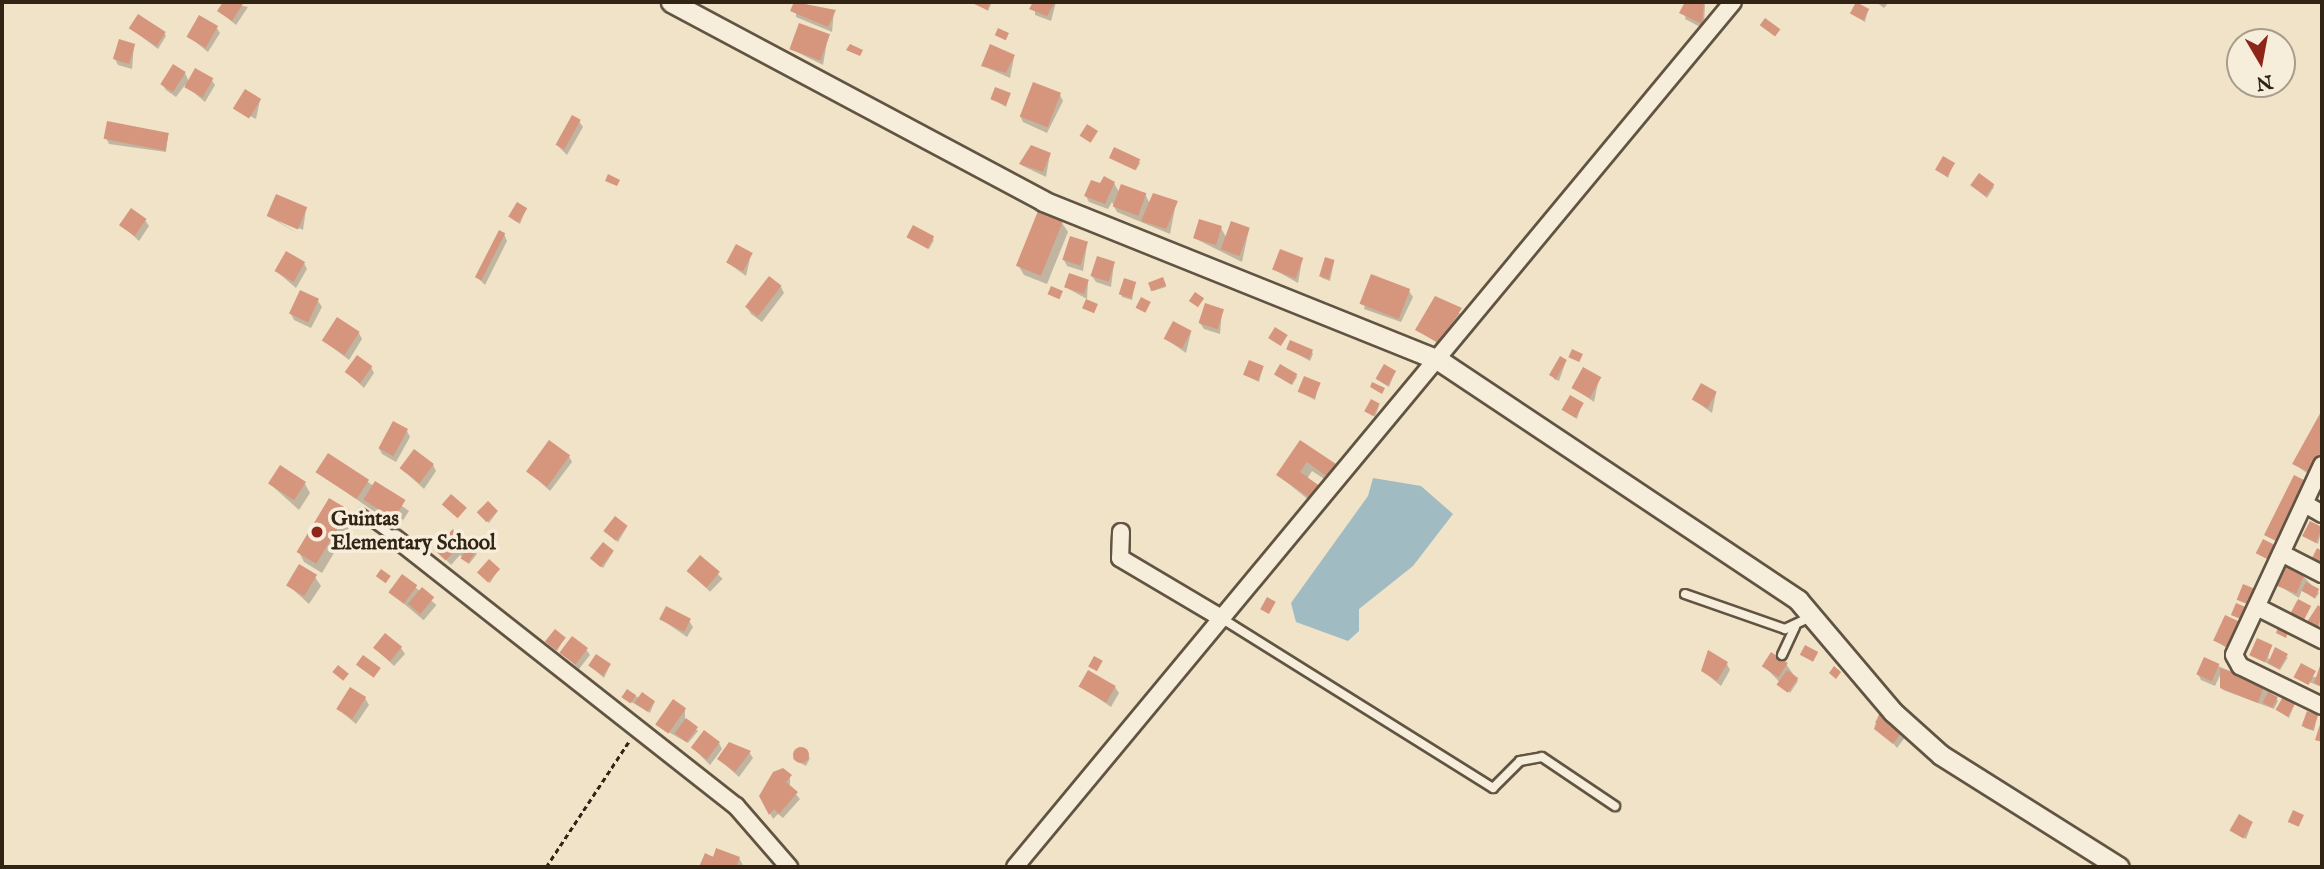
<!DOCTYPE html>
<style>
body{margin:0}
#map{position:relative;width:2324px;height:869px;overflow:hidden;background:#f1e3c8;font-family:"IM FELL English",serif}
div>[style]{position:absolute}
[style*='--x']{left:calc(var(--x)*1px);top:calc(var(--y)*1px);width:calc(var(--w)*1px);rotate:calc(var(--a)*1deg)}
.water>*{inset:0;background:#a0bbc1}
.shadow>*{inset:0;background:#0003;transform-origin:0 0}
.building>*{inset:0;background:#d6967d;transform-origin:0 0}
.round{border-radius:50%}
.path>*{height:2.5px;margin-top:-1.25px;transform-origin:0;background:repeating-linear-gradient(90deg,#312415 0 5px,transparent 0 8.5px)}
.roads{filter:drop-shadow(2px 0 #615442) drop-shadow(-2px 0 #615442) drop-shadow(0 2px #615442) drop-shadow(0 -2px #615442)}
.service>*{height:8px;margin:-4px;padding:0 4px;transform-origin:4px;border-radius:4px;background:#f6eddb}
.minor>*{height:16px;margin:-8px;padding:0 8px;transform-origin:8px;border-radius:8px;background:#f6eddb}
.tertiary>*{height:19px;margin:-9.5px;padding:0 9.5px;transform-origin:9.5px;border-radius:9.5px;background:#f6eddb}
.dots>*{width:19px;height:19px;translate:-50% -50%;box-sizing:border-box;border:4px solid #f6eddb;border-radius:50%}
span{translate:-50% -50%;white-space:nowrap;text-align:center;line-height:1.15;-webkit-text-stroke:7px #f6eddb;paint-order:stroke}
.poi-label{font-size:21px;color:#312415;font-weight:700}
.left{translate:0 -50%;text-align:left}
.frame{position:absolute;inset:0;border:4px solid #312415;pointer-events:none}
.north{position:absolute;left:2226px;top:28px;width:70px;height:70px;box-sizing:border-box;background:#f6eddb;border:2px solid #a79d8c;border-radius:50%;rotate:170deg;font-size:19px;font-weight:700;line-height:28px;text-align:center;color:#312415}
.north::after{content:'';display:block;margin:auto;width:24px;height:32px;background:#8f2418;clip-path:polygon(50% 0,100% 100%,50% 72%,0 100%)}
</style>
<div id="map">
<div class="water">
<div style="clip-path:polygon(1373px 478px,1421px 486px,1453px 514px,1413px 566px,1359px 609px,1359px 631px,1348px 641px,1296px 622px,1291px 603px,1368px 496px)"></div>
</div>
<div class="shadow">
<div style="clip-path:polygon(225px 2px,248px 7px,236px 25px,219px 11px)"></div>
<div style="clip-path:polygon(796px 2px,834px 11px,832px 32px,796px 17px)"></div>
<div style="clip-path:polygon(975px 2px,992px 2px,988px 11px)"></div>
<div style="clip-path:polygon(1035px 2px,1056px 2px,1051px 21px,1035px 15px)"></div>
<div style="clip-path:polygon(1687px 2px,1705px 2px,1704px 29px,1685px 19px)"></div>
<div style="clip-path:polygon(1876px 2px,1889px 2px,1884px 8px)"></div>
<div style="clip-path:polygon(1868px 10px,1865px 22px,1851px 13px)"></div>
<div style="clip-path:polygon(216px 27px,220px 33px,208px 52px,188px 36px)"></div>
<div style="clip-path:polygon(130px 28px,165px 34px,166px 36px,158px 49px)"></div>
<div style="clip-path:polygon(828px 36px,823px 65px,791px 49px)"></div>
<div style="clip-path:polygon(134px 45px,132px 69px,118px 65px,115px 59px)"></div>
<div style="clip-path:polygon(1014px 57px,1010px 78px,983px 66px)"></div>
<div style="clip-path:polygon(185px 73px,189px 82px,211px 79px,215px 85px,205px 102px,185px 85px,176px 97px,166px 90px,162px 84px)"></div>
<div style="clip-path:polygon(1009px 94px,1006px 107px,992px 99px)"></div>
<div style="clip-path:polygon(1060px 95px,1063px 101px,1047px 133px,1023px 122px,1020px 116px)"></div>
<div style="clip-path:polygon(260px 100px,256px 119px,236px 109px)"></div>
<div style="clip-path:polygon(579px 121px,583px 127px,567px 155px,557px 145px)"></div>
<div style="clip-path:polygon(168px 134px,166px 152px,109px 144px,106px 138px)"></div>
<div style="clip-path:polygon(1050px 154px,1046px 177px,1021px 165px)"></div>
<div style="clip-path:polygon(1111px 157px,1138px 160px,1140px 163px,1136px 170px)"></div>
<div style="clip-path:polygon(1953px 164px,1948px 178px,1938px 170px)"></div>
<div style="clip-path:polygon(1114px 183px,1119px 192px,1145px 194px,1150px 204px,1176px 203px,1170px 234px,1117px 212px,1112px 202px,1108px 209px,1089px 202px,1086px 196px)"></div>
<div style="clip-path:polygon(1972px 185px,1993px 185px,1994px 187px,1987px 198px)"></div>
<div style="clip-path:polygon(306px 209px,303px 230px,270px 216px,300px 235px,268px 216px)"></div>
<div style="clip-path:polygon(526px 209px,520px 224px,512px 219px,511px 217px)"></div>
<div style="clip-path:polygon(145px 220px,149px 226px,139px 241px,122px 225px)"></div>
<div style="clip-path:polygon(1062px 223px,1068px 232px,1047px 284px,1024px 275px,1018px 265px)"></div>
<div style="clip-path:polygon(1221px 228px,1226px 237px,1249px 229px,1242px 262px,1194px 238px)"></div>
<div style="clip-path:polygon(504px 234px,507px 241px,485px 285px,477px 277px)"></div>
<div style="clip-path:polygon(908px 237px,932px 238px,934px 240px,929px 249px)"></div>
<div style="clip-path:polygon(1087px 244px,1083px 271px,1067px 266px,1064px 260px)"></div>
<div style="clip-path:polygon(751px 254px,746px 276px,728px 263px)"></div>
<div style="clip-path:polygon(1302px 260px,1298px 283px,1273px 269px)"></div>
<div style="clip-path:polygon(1334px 262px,1330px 281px,1322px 278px,1321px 276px)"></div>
<div style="clip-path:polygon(304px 263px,307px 269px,296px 288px,276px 271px)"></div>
<div style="clip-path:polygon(1114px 263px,1111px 287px,1096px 282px,1092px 276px)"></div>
<div style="clip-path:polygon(1372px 277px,1409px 291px,1413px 297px,1401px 322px,1364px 309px)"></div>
<div style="clip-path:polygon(1088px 281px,1087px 299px,1065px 287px)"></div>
<div style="clip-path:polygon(1164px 281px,1166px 287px,1153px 291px,1152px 288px)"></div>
<div style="clip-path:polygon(1135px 284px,1132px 300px,1122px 297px,1121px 294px)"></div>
<div style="clip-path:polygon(781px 287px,784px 293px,762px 322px,751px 314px,747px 307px)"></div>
<div style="left:1436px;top:298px;width:33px;height:37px;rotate:33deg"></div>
<div style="clip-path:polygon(318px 301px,322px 307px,311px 328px,294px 320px,291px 314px)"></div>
<div style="clip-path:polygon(1222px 311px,1220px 334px,1204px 329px,1200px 323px)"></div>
<div style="clip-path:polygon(1191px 332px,1186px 353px,1166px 339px)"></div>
<div style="clip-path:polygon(359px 333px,362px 339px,349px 360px,324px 341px)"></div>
<div style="clip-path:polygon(1288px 349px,1312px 352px,1313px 354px,1310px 361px)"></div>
<div style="clip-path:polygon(1566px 361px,1559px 381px,1554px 379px,1553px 376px)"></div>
<div style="clip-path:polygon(371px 367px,374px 373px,364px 388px,347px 372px)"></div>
<div style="clip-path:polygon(1263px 367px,1259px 382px,1245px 375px)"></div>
<div style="clip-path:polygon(1395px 372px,1389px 387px,1377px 379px)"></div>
<div style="clip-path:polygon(1276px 375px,1296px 375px,1297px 377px,1292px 385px)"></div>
<div style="clip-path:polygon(1599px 378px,1594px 402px,1574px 388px)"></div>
<div style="clip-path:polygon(1319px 384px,1315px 400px,1298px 391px)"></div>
<div style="clip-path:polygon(1716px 393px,1712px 413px,1694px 400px)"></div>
<div style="clip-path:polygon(1582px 404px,1577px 419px,1563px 410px)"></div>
<div style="clip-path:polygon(1379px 406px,1375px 417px,1366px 411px)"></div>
<div style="clip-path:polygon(2322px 414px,2322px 461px,2314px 478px,2294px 464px)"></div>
<div style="clip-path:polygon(407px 431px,410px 437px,396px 462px,382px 454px,379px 448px)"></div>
<div style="clip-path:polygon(1300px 442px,1341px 475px,1334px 485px,1312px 471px,1307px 479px,1329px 500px,1321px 510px,1278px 475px)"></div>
<div style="clip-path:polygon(569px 456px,572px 462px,550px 491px,528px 471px)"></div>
<div style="clip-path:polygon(433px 465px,436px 471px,424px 489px,402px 469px)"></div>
<div style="clip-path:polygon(317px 472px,368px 482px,409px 511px,398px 528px)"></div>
<div style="clip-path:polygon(270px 484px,305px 484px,310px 493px,299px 510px)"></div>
<div style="clip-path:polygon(348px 511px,353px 521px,322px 573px,304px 562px,299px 552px)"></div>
<div style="clip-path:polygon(497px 512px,489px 523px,481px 515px)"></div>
<div style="clip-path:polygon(2310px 523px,2322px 529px,2318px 544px,2304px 536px)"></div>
<div style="clip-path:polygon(627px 527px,618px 542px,608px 534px)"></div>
<div style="clip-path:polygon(453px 531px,477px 554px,469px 564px,460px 555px,451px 565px,436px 549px)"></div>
<div style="clip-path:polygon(613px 552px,603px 568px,592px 558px)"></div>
<div style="left:701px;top:558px;width:30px;height:18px;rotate:44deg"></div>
<div style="clip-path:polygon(498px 570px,490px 583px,481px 574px)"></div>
<div style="clip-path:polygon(2302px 575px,2319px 593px,2315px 599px,2302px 590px,2299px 598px,2278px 585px)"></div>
<div style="left:402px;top:576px;width:45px;height:20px;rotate:40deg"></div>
<div style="clip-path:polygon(315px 577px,321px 586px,309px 604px,288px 585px)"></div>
<div style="clip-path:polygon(2318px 608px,2322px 610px,2319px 629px,2309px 622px)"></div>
<div style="clip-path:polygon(2226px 617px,2235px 654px,2215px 640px)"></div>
<div style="clip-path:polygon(661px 619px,689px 621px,693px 627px,687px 637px)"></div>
<div style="clip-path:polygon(564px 639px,557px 651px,548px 644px)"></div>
<div style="clip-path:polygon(2271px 646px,2268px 659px,2288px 657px,2280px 670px,2251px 655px)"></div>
<div style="clip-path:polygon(375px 648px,401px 648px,405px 654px,394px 666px)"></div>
<div style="clip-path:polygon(586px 649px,590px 655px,579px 669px,562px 653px)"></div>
<div style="clip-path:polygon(1727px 664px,1730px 670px,1721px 686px,1703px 671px)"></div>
<div style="clip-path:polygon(1786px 664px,1798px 681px,1790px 693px,1764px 666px)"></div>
<div style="clip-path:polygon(610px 665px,604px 678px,590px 666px)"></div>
<div style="clip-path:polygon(2218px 666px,2264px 685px,2278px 701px,2274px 709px,2223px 690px,2221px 673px,2215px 686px,2201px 680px,2198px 674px)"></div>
<div style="clip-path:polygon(2322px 667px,2322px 687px,2296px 677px,2318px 677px)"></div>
<div style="clip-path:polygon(1080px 686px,1115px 687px,1119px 693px,1111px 707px)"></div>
<div style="clip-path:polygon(635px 696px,654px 703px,650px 713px,623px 697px)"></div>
<div style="clip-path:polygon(365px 698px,369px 705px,356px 724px,338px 709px)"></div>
<div style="clip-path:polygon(2295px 703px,2289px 718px,2278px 710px)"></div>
<div style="clip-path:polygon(685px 709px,685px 720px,698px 731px,688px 743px,656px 725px)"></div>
<div style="clip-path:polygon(1880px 714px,1906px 736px,1897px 748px,1875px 722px)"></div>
<div style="clip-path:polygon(2317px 717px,2314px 731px,2305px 728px,2303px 726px)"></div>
<div style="clip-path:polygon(719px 743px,722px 749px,710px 765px,692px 747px)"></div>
<div style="clip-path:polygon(799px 747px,810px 758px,806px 766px,793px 759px)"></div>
<div style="clip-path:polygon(749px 752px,753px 758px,739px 777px,719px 759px)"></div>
<div style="clip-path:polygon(790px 776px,790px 787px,800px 799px,783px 818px,778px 814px,773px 819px,761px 796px)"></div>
<div style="clip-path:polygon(2252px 823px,2246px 839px,2232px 831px)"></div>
<div style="clip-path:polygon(706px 856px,739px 858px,743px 865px,701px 867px)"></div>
</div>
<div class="building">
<div style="clip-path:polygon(223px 2px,244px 2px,232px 21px,217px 11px)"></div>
<div style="clip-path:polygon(794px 2px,836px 10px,828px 27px,790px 11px)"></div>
<div style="clip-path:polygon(970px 2px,991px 2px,987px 10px)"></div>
<div style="clip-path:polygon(1033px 2px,1055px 2px,1047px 16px,1029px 9px)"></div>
<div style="clip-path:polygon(1685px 2px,1704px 2px,1702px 24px,1679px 13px)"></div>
<div style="left:1856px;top:2px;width:15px;height:13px;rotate:28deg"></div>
<div style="left:138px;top:14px;width:33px;height:17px;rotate:33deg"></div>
<div style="left:199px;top:15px;width:22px;height:25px;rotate:30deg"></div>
<div style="left:1765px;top:18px;width:19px;height:9px;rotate:36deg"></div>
<div style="left:799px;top:23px;width:33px;height:28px;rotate:20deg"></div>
<div style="left:998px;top:28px;width:12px;height:8px;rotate:24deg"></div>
<div style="left:119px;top:39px;width:17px;height:21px;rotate:17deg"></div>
<div style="clip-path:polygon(850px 44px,863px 50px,860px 56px,846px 50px)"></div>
<div style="clip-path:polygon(990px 44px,1015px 55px,1006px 73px,981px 66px)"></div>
<div style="left:173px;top:64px;width:15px;height:24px;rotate:32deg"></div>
<div style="left:195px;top:68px;width:21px;height:22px;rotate:29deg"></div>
<div style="left:1033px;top:82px;width:30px;height:37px;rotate:21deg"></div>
<div style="left:995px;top:87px;width:17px;height:13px;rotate:21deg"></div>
<div style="left:245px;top:89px;width:19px;height:23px;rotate:32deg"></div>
<div style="left:572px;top:115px;width:10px;height:34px;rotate:29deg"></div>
<div style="left:107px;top:121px;width:63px;height:18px;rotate:11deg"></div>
<div style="left:1087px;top:124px;width:13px;height:14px;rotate:32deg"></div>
<div style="clip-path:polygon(1031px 145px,1051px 153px,1043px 172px,1019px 164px)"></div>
<div style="left:1114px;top:147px;width:29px;height:12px;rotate:25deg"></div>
<div style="left:1943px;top:156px;width:14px;height:16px;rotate:30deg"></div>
<div style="left:1979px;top:173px;width:19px;height:15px;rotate:36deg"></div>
<div style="clip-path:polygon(608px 174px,620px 180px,617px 186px,605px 181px)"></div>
<div style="clip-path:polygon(1104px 176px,1115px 182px,1105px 204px,1084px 196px,1091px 180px,1100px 183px)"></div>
<div style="left:1121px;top:184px;width:27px;height:24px;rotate:20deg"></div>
<div style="clip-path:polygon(1153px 193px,1178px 201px,1166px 229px,1141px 221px)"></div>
<div style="left:276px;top:194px;width:34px;height:24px;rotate:23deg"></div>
<div style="left:517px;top:202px;width:12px;height:17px;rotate:31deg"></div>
<div style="left:131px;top:208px;width:19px;height:21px;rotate:35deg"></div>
<div style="left:1038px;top:211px;width:27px;height:59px;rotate:22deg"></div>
<div style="left:1199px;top:219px;width:24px;height:20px;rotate:17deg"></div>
<div style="left:1231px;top:221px;width:20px;height:30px;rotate:20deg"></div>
<div style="left:913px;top:225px;width:24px;height:14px;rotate:28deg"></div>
<div style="left:499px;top:230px;width:7px;height:53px;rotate:27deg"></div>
<div style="left:1070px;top:236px;width:19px;height:25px;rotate:18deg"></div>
<div style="left:736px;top:244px;width:19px;height:21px;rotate:28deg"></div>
<div style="left:1280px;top:249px;width:25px;height:22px;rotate:21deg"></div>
<div style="left:286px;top:251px;width:22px;height:23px;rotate:30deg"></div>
<div style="left:1097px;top:256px;width:19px;height:21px;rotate:18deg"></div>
<div style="left:1325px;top:257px;width:10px;height:20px;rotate:17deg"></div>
<div style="left:1069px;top:273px;width:21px;height:15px;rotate:19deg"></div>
<div style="left:1371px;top:274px;width:42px;height:32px;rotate:21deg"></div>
<div style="left:769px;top:276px;width:16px;height:39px;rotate:38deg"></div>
<div style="left:1163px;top:277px;width:9px;height:16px;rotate:69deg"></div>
<div style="left:1124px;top:278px;width:13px;height:17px;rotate:18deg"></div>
<div style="left:1051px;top:286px;width:13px;height:9px;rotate:23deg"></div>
<div style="left:300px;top:290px;width:21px;height:26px;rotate:25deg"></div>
<div style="left:1195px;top:292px;width:11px;height:11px;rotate:34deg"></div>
<div style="clip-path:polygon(1435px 296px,1462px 308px,1439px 343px,1415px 330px)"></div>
<div style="left:1141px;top:297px;width:11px;height:12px;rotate:27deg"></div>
<div style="left:1086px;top:299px;width:13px;height:10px;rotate:23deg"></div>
<div style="left:1205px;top:303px;width:20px;height:21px;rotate:18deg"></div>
<div style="left:337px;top:317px;width:27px;height:28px;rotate:33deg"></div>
<div style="left:1173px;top:321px;width:21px;height:20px;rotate:28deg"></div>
<div style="left:1275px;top:327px;width:15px;height:13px;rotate:32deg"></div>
<div style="left:1290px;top:340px;width:25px;height:10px;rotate:23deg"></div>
<div style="left:1572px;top:349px;width:12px;height:9px;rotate:24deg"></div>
<div style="left:357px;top:355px;width:19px;height:21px;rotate:36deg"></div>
<div style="left:1560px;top:356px;width:8px;height:22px;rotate:30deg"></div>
<div style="left:1249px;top:360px;width:16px;height:16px;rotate:22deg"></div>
<div style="left:1280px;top:364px;width:20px;height:12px;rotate:30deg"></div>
<div style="left:1384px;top:364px;width:14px;height:17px;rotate:30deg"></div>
<div style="left:1583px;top:367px;width:21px;height:24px;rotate:29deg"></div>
<div style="left:1304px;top:376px;width:18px;height:17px;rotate:22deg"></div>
<div style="clip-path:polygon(1372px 382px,1385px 388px,1382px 394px,1370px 387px)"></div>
<div style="left:1701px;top:383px;width:18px;height:19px;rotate:29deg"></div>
<div style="left:1570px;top:395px;width:16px;height:17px;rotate:30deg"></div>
<div style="left:1371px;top:399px;width:10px;height:14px;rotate:29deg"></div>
<div style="clip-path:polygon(2322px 410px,2322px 449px,2311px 473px,2292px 464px)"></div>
<div style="left:393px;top:421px;width:17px;height:31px;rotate:28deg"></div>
<div style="left:549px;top:440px;width:26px;height:39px;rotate:36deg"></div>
<div style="clip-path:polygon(1300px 440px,1336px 464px,1328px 477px,1307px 462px,1300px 472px,1324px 489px,1316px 502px,1276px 475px)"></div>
<div style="left:414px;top:449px;width:25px;height:24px;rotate:37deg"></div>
<div style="left:328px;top:453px;width:49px;height:23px;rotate:33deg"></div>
<div style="left:280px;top:465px;width:31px;height:22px;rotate:33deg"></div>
<div style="clip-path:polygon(2294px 475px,2306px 481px,2278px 542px,2264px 535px)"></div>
<div style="left:375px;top:481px;width:36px;height:22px;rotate:32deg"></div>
<div style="left:451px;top:494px;width:21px;height:14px;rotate:41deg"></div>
<div style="left:329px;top:498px;width:23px;height:63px;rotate:31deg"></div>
<div style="left:488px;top:501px;width:14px;height:16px;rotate:45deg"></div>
<div style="left:615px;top:516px;width:16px;height:19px;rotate:38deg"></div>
<div style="clip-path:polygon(2310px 521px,2322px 527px,2316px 543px,2302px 536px)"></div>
<div style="left:453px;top:529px;width:16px;height:28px;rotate:43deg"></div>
<div style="left:2263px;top:539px;width:16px;height:16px;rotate:27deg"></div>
<div style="left:603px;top:542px;width:14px;height:21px;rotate:39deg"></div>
<div style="left:469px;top:545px;width:9px;height:16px;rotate:32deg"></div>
<div style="clip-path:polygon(2317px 548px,2322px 551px,2322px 565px,2311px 560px)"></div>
<div style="left:700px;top:555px;width:26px;height:21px;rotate:40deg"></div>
<div style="left:489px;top:559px;width:15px;height:18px;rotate:42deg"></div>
<div style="left:299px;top:564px;width:21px;height:25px;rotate:31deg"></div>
<div style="left:2284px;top:566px;width:22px;height:21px;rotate:22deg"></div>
<div style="left:381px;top:569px;width:12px;height:9px;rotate:35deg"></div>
<div style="left:402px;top:574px;width:19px;height:23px;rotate:36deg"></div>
<div style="left:2306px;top:582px;width:15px;height:10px;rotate:28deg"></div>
<div style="left:2243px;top:584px;width:16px;height:17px;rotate:22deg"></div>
<div style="left:422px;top:587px;width:16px;height:22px;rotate:40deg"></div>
<div style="left:1267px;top:597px;width:10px;height:14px;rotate:29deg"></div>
<div style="left:2298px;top:599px;width:15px;height:18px;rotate:28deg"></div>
<div style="left:2236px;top:603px;width:15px;height:13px;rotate:23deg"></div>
<div style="clip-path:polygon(2318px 605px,2322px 608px,2318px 628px,2307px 622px)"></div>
<div style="left:666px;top:606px;width:28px;height:15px;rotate:27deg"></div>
<div style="left:2225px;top:615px;width:21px;height:28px;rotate:25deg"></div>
<div style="clip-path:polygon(2280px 622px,2290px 627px,2286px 638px,2276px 633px)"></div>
<div style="left:555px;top:629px;width:14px;height:16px;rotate:39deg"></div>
<div style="left:385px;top:633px;width:22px;height:19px;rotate:39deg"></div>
<div style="left:572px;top:636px;width:20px;height:21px;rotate:37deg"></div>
<div style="left:2257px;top:638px;width:17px;height:19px;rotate:24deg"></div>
<div style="left:1805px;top:645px;width:15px;height:11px;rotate:28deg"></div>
<div style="clip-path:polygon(2275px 647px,2288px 654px,2279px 669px,2268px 663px)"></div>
<div style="clip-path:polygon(1708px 650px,1728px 662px,1717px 681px,1701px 671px)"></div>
<div style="left:1771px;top:652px;width:20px;height:17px;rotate:33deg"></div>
<div style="left:596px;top:654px;width:18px;height:14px;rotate:34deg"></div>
<div style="left:363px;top:655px;width:22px;height:12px;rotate:36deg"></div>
<div style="left:1094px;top:656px;width:10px;height:12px;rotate:29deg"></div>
<div style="left:2204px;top:657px;width:17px;height:19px;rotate:24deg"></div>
<div style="clip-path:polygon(2322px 660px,2322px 687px,2314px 683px)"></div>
<div style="left:2301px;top:663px;width:17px;height:16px;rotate:28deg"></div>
<div style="left:338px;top:665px;width:14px;height:9px;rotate:39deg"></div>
<div style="clip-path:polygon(1834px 666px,1841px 672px,1836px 679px,1829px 673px)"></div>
<div style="clip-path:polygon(2220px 668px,2265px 683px,2258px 703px,2220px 688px)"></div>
<div style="left:1088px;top:670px;width:32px;height:19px;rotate:30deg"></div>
<div style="left:1787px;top:670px;width:14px;height:18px;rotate:36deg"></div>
<div style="left:350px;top:687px;width:19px;height:26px;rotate:32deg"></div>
<div style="left:627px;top:689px;width:11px;height:10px;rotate:34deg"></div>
<div style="left:642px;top:692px;width:16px;height:13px;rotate:35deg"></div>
<div style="left:2268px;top:692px;width:11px;height:12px;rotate:27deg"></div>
<div style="left:2284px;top:695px;width:14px;height:17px;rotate:30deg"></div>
<div style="left:673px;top:699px;width:16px;height:31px;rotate:35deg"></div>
<div style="clip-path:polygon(1880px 711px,1904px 729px,1893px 744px,1874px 729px)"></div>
<div style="left:2307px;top:711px;width:12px;height:16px;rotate:20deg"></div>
<div style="left:686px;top:718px;width:15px;height:19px;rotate:37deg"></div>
<div style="clip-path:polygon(2322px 718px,2322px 742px,2315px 740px)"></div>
<div style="left:704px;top:730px;width:20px;height:22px;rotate:37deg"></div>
<div style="clip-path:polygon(729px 742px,751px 751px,735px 772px,717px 759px)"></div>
<div class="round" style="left:793px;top:747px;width:16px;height:16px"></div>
<div style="clip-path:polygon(783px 768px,792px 775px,786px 782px,798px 792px,779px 814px,774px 809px,769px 815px,759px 796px,773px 772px)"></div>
<div style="left:2293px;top:810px;width:12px;height:13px;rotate:24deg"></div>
<div style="left:2239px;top:814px;width:16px;height:19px;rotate:30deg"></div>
<div style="clip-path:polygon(716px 848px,740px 857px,736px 867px,699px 867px,705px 853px,713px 857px)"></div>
</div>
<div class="path">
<div style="--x:546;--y:867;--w:151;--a:-56.6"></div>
</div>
<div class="roads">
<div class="service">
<div style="--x:362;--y:514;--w:41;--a:36"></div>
<div style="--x:1685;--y:594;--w:106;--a:19.3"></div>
<div style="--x:1785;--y:629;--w:29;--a:-25"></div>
<div style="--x:1221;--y:618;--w:321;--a:32"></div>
<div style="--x:1493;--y:788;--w:38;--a:-45"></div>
<div style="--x:1520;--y:761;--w:22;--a:-10"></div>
<div style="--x:1542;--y:757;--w:88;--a:33.9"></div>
<div style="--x:1782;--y:655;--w:31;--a:-65"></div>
</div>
<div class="minor">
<div style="--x:2322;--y:465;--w:209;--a:114.9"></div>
<div style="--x:2234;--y:655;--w:13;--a:61"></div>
<div style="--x:2240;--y:666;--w:91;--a:26"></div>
<div style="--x:2305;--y:504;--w:20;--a:30"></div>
<div style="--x:1121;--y:532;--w:26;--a:92"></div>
<div style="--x:1120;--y:558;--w:117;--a:30.7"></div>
<div style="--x:395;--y:538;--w:434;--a:38.2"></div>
<div style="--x:736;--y:806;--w:81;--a:49"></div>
<div style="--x:2283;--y:554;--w:44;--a:27.1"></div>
<div style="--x:2259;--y:608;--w:71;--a:26.9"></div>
<div style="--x:1015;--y:867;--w:1124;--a:-50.31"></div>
</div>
<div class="tertiary">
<div style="--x:671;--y:2;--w:422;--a:28.1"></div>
<div style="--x:1043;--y:201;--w:424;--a:21.9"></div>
<div style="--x:1437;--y:359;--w:434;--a:33.7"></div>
<div style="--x:1798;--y:600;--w:147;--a:49.7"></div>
<div style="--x:1893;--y:712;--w:64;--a:41.9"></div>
<div style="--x:1941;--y:755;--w:210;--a:32.2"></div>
</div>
</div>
<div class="dots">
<div style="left:317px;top:532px;background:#8f2418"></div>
</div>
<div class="poi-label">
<span class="left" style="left:331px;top:532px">Guintas<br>Elementary School</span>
</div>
<div class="frame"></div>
<div class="north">N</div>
</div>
